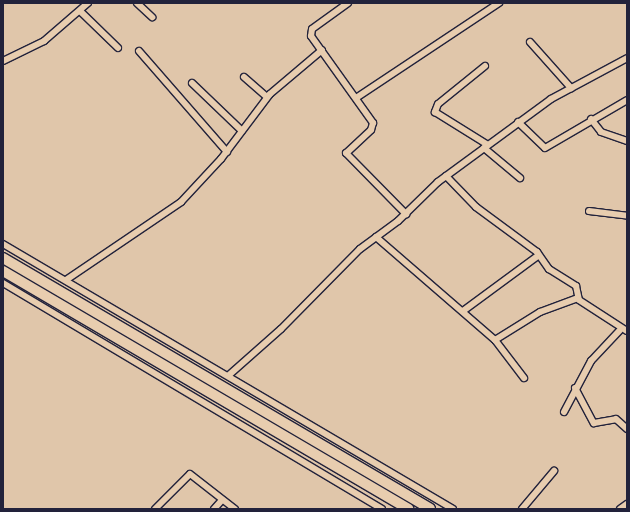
<!DOCTYPE html>
<style>
body{margin:0}
#map{position:relative;width:630px;height:512px;overflow:hidden;background:#e0c6aa;font-family:Pangolin,sans-serif}
div>[style]{position:absolute}
[style*='--x']{left:calc(var(--x)*1px);top:calc(var(--y)*1px);width:calc(var(--w)*1px);rotate:calc(var(--a)*1deg)}
.roads{filter:drop-shadow(1px 0 #22223b) drop-shadow(-1px 0 #22223b) drop-shadow(0 1px #22223b) drop-shadow(0 -1px #22223b)}
.minor>*{height:6px;margin:-3px;padding:0 3px;transform-origin:3px;border-radius:3px;background:#e8cdaf}
.trunk>*{height:10px;margin:-5px;padding:0 5px;transform-origin:5px;border-radius:5px;background:#e8cdaf}
span{translate:-50% -50%;white-space:nowrap;text-align:center;line-height:1.15;-webkit-text-stroke:3px #e8cdaf;paint-order:stroke}
.frame{position:absolute;inset:0;border:4px solid #22223b;pointer-events:none}
</style>
<div id="map">
<div class="roads">
<div class="minor">
<div style="--x:137;--y:3;--w:21;--a:43"></div>
<div style="--x:348;--y:3;--w:44;--a:144.2"></div>
<div style="--x:312;--y:29;--w:7;--a:98"></div>
<div style="--x:311;--y:36;--w:107;--a:54.5"></div>
<div style="--x:373;--y:123;--w:7;--a:106"></div>
<div style="--x:371;--y:130;--w:34;--a:137"></div>
<div style="--x:346;--y:153;--w:86;--a:45.5"></div>
<div style="--x:80;--y:11;--w:53;--a:44.2"></div>
<div style="--x:530;--y:42;--w:62;--a:48.3"></div>
<div style="--x:139;--y:51;--w:134;--a:48.9"></div>
<div style="--x:3;--y:61;--w:46;--a:-26"></div>
<div style="--x:44;--y:41;--w:58;--a:-40.8"></div>
<div style="--x:485;--y:66;--w:60;--a:141"></div>
<div style="--x:438;--y:104;--w:9;--a:111"></div>
<div style="--x:435;--y:112;--w:62;--a:31.9"></div>
<div style="--x:244;--y:77;--w:30;--a:41"></div>
<div style="--x:192;--y:83;--w:69;--a:43.8"></div>
<div style="--x:356;--y:98;--w:172;--a:-33.6"></div>
<div style="--x:591;--y:119;--w:16;--a:52"></div>
<div style="--x:601;--y:132;--w:28;--a:19"></div>
<div style="--x:518;--y:122;--w:37;--a:44"></div>
<div style="--x:545;--y:148;--w:95;--a:-30.3"></div>
<div style="--x:484;--y:148;--w:47;--a:39.8"></div>
<div style="--x:446;--y:176;--w:43;--a:45.9"></div>
<div style="--x:476;--y:207;--w:76;--a:36.4"></div>
<div style="--x:537;--y:252;--w:21;--a:55"></div>
<div style="--x:549;--y:269;--w:32;--a:32"></div>
<div style="--x:576;--y:286;--w:14;--a:78"></div>
<div style="--x:579;--y:300;--w:57;--a:32.9"></div>
<div style="--x:589;--y:211;--w:38;--a:7"></div>
<div style="--x:376;--y:237;--w:157;--a:40.9"></div>
<div style="--x:495;--y:340;--w:48;--a:52.7"></div>
<div style="--x:3;--y:244;--w:522;--a:30.49"></div>
<div style="--x:66;--y:280;--w:139;--a:-34.1"></div>
<div style="--x:181;--y:202;--w:59;--a:-47.1"></div>
<div style="--x:221;--y:159;--w:81;--a:-53"></div>
<div style="--x:270;--y:94;--w:68;--a:-40.2"></div>
<div style="--x:3;--y:283;--w:441;--a:30.8"></div>
<div style="--x:463;--y:311;--w:94;--a:-36.4"></div>
<div style="--x:495;--y:340;--w:53;--a:-31.9"></div>
<div style="--x:540;--y:312;--w:40;--a:-20.2"></div>
<div style="--x:229;--y:375;--w:69;--a:-41.5"></div>
<div style="--x:281;--y:329;--w:112;--a:-45.4"></div>
<div style="--x:360;--y:249;--w:47;--a:-36.4"></div>
<div style="--x:398;--y:221;--w:56;--a:-44.3"></div>
<div style="--x:438;--y:182;--w:140;--a:-36.3"></div>
<div style="--x:551;--y:99;--w:86;--a:-28.3"></div>
<div style="--x:575;--y:388;--w:40;--a:62"></div>
<div style="--x:594;--y:423;--w:22;--a:-10"></div>
<div style="--x:616;--y:419;--w:15;--a:42"></div>
<div style="--x:564;--y:412;--w:58;--a:-62.1"></div>
<div style="--x:591;--y:361;--w:42;--a:-46.9"></div>
<div style="--x:155;--y:509;--w:49;--a:-45"></div>
<div style="--x:190;--y:474;--w:57;--a:37.9"></div>
<div style="--x:214;--y:509;--w:12;--a:-48"></div>
<div style="--x:522;--y:509;--w:50;--a:-49.9"></div>
<div style="--x:620;--y:509;--w:9;--a:-36"></div>
</div>
<div class="trunk">
<div style="--x:3;--y:258;--w:495;--a:30.4"></div>
<div style="--x:3;--y:271;--w:470;--a:30.4"></div>
</div>
</div>
<div class="frame"></div>
</div>
